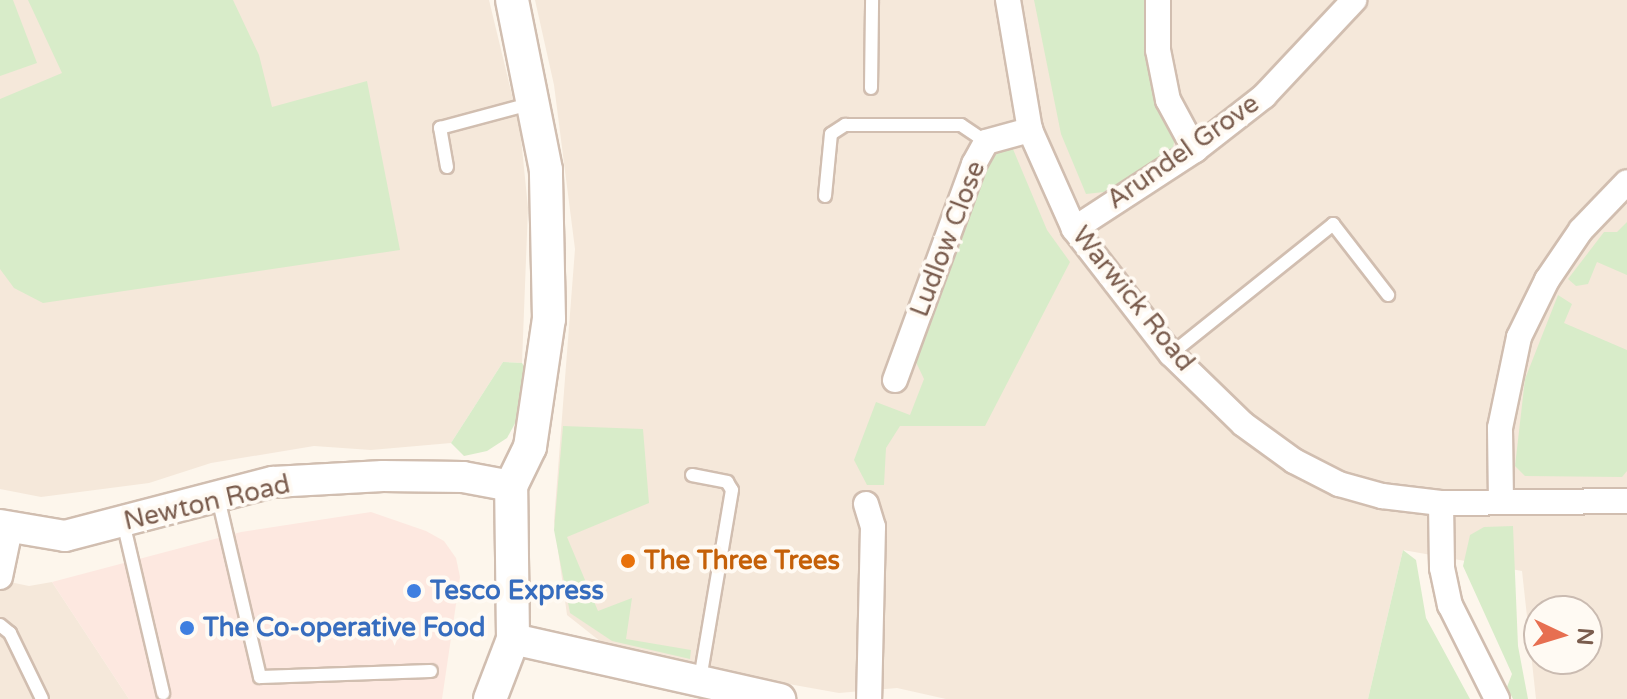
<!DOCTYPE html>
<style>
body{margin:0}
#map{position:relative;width:1627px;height:699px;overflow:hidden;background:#fdf6ec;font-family:"Varela Round",sans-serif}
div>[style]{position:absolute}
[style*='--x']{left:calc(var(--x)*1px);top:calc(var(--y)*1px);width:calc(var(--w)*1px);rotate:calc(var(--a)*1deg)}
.residential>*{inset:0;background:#f5e8da}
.commercial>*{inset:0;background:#fde8e0}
.green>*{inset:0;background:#d8ecc9}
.roads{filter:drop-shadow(2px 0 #d1beb0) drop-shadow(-2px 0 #d1beb0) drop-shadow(0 2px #d1beb0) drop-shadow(0 -2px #d1beb0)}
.service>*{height:12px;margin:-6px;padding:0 6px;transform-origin:6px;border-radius:6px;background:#fff}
.minor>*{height:24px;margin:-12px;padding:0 12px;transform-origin:12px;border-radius:12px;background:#fff}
.tertiary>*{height:30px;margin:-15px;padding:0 15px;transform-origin:15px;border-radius:15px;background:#fff}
.secondary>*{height:32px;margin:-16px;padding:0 16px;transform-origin:16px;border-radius:16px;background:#fff}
.dots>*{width:22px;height:22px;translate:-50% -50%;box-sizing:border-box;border:4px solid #fffaf3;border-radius:50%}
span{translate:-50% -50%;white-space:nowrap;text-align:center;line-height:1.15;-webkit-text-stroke:8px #fffaf3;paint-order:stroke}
.street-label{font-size:26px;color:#7a5c4d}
.food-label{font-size:26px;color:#c56008;font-weight:700}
.left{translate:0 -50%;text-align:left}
.shop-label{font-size:26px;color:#366cbe;font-weight:700}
.north{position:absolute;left:1523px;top:595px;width:80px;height:80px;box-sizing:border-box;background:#fffaf3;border:2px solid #cabbb1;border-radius:50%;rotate:94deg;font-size:22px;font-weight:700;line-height:32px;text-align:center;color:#7a5c4d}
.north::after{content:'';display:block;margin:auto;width:28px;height:36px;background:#e76f51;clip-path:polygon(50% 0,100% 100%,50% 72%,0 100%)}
</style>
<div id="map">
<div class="residential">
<div style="clip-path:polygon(0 0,489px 0,520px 128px,528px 208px,522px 363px,503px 362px,451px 443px,371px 450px,314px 446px,211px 463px,149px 483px,41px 497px,0 489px)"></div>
<div style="clip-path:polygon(evenodd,535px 0,1627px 0,1627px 699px,1536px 699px,1522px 571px,1403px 550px,1368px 699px,946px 699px,897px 688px,839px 693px,615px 653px,567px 615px,554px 521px,575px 249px,554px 85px,535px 0,1539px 611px,1587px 611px,1587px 659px,1539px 659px,1539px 611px)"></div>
<div style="clip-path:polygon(0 580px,29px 586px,52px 582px,129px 699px,0 699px)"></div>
</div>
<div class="commercial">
<div style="clip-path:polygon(371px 512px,426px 531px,444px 541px,456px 558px,460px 577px,442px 699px,129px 699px,52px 582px,241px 532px)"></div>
</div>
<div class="green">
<div style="clip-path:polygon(0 0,13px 0,37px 63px,0 76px)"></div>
<div style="clip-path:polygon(28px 0,233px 0,259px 55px,272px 107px,367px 81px,400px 250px,43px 303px,14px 288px,0 269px,0 99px,62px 73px)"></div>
<div style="clip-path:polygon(1034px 0,1148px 0,1175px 135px,1173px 149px,1104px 192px,1086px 194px,1061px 134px)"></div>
<div style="clip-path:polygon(1010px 142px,1047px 230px,1070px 262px,985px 426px,900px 426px,886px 448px,884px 485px,867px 485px,854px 460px,876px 402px,910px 415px,924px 379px,914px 358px,990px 151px)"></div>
<div style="clip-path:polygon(1627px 222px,1627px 275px,1597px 262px,1588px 284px,1576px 286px,1568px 279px,1604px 232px,1617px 232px)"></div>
<div style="clip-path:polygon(1558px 295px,1572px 304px,1564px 323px,1627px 350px,1627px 471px,1622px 477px,1525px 476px,1515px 466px,1525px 379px)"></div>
<div style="clip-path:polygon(503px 362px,522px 363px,528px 373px,519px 416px,507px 438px,487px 451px,464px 456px,451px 443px)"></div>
<div style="clip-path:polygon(563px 426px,643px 429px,649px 503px,567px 537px,598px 611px,632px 598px,626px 639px,691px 650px,690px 659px,612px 641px,570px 613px,554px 530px)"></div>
<div style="clip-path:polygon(1513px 526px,1518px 646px,1528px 699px,1513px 699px,1507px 687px,1512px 674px,1463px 566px,1470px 535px,1484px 527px)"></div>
<div style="clip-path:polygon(1403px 550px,1416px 560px,1426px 618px,1470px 699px,1368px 699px)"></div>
</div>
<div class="roads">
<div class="service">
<div style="--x:871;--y:88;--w:88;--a:-89.3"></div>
<div style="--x:447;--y:167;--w:40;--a:-100"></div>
<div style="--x:440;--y:128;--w:96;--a:-15"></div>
<div style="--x:825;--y:196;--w:62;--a:-84.5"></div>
<div style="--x:831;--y:134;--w:17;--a:-33"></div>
<div style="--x:845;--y:125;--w:116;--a:0"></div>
<div style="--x:961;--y:125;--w:30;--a:34"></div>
<div style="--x:1171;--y:354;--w:208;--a:-38.7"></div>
<div style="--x:1333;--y:224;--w:90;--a:52.2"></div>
<div style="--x:692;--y:475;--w:36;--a:11"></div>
<div style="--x:727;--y:482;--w:9;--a:58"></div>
<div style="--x:732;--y:490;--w:193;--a:99.6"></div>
<div style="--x:218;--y:498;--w:184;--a:76.8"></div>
<div style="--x:260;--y:677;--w:171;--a:-2"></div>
<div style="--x:123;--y:522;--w:176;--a:76.8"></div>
<div style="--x:0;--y:625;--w:13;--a:39"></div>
<div style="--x:10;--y:633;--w:73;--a:64.1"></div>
</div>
<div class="minor">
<div style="--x:1008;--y:0;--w:132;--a:80.4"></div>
<div style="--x:1030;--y:130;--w:108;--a:66"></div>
<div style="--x:1074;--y:229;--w:158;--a:52.2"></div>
<div style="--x:1171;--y:354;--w:100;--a:44.2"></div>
<div style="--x:1243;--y:424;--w:63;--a:36"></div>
<div style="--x:1294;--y:461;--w:51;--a:27.1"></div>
<div style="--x:1339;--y:484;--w:45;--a:15.6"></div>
<div style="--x:1382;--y:496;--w:59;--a:6.8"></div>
<div style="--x:1441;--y:503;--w:186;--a:-0.6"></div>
<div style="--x:1158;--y:0;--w:50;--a:90"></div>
<div style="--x:1158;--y:50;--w:51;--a:78.7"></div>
<div style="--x:1168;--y:100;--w:57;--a:61.6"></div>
<div style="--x:1074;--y:229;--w:145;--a:-33.1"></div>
<div style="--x:1195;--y:150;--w:88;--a:-38"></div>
<div style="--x:1264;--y:96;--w:132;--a:-46.8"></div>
<div style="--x:895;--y:380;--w:230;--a:-69.9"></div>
<div style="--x:974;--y:164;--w:25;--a:-61"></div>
<div style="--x:986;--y:142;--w:46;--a:-15.3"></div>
<div style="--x:1501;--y:501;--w:73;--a:-90.8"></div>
<div style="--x:1500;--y:428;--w:93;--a:-78.2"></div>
<div style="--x:1519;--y:337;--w:64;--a:-63.8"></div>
<div style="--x:1547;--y:280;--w:60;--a:-55.8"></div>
<div style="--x:1581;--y:230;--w:66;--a:-46.2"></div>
<div style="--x:1441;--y:503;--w:65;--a:89.1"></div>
<div style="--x:1442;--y:568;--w:38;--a:78"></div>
<div style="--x:1450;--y:605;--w:105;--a:63.4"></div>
<div style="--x:866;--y:504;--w:24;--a:73"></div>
<div style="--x:873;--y:527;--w:172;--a:91.3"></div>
<div style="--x:0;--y:577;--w:49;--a:-78.2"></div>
</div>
<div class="tertiary">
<div style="--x:0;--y:525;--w:66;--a:9.6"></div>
<div style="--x:65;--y:536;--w:215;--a:-14.6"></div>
<div style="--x:273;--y:482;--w:110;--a:-3.1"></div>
<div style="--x:383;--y:476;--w:80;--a:0.7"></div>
<div style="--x:463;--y:477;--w:49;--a:10.6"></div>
<div style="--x:513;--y:639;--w:274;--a:12.7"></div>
</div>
<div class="secondary">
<div style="--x:490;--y:699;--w:64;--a:-69"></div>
<div style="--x:513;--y:639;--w:153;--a:-90.7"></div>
<div style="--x:511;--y:486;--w:43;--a:-64"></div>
<div style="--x:530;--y:447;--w:129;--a:-81.6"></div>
<div style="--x:549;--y:319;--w:149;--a:-91.2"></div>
<div style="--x:546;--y:170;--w:173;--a:-101.3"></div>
</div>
</div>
<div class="dots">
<div style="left:628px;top:561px;background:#e8710a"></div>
<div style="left:414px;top:591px;background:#3f7fe0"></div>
<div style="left:187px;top:628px;background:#3f7fe0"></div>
</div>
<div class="street-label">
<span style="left:1183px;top:152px;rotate:-35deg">Arundel Grove</span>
<span style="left:948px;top:239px;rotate:-69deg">Ludlow Close</span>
<span style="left:1133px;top:299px;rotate:51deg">Warwick Road</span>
<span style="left:207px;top:503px;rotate:-13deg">Newton Road</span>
</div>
<div class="food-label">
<span class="left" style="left:644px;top:561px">The Three Trees</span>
</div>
<div class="shop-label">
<span class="left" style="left:430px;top:591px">Tesco Express</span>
<span class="left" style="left:203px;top:628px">The Co-operative Food</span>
</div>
<div class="north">N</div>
</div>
